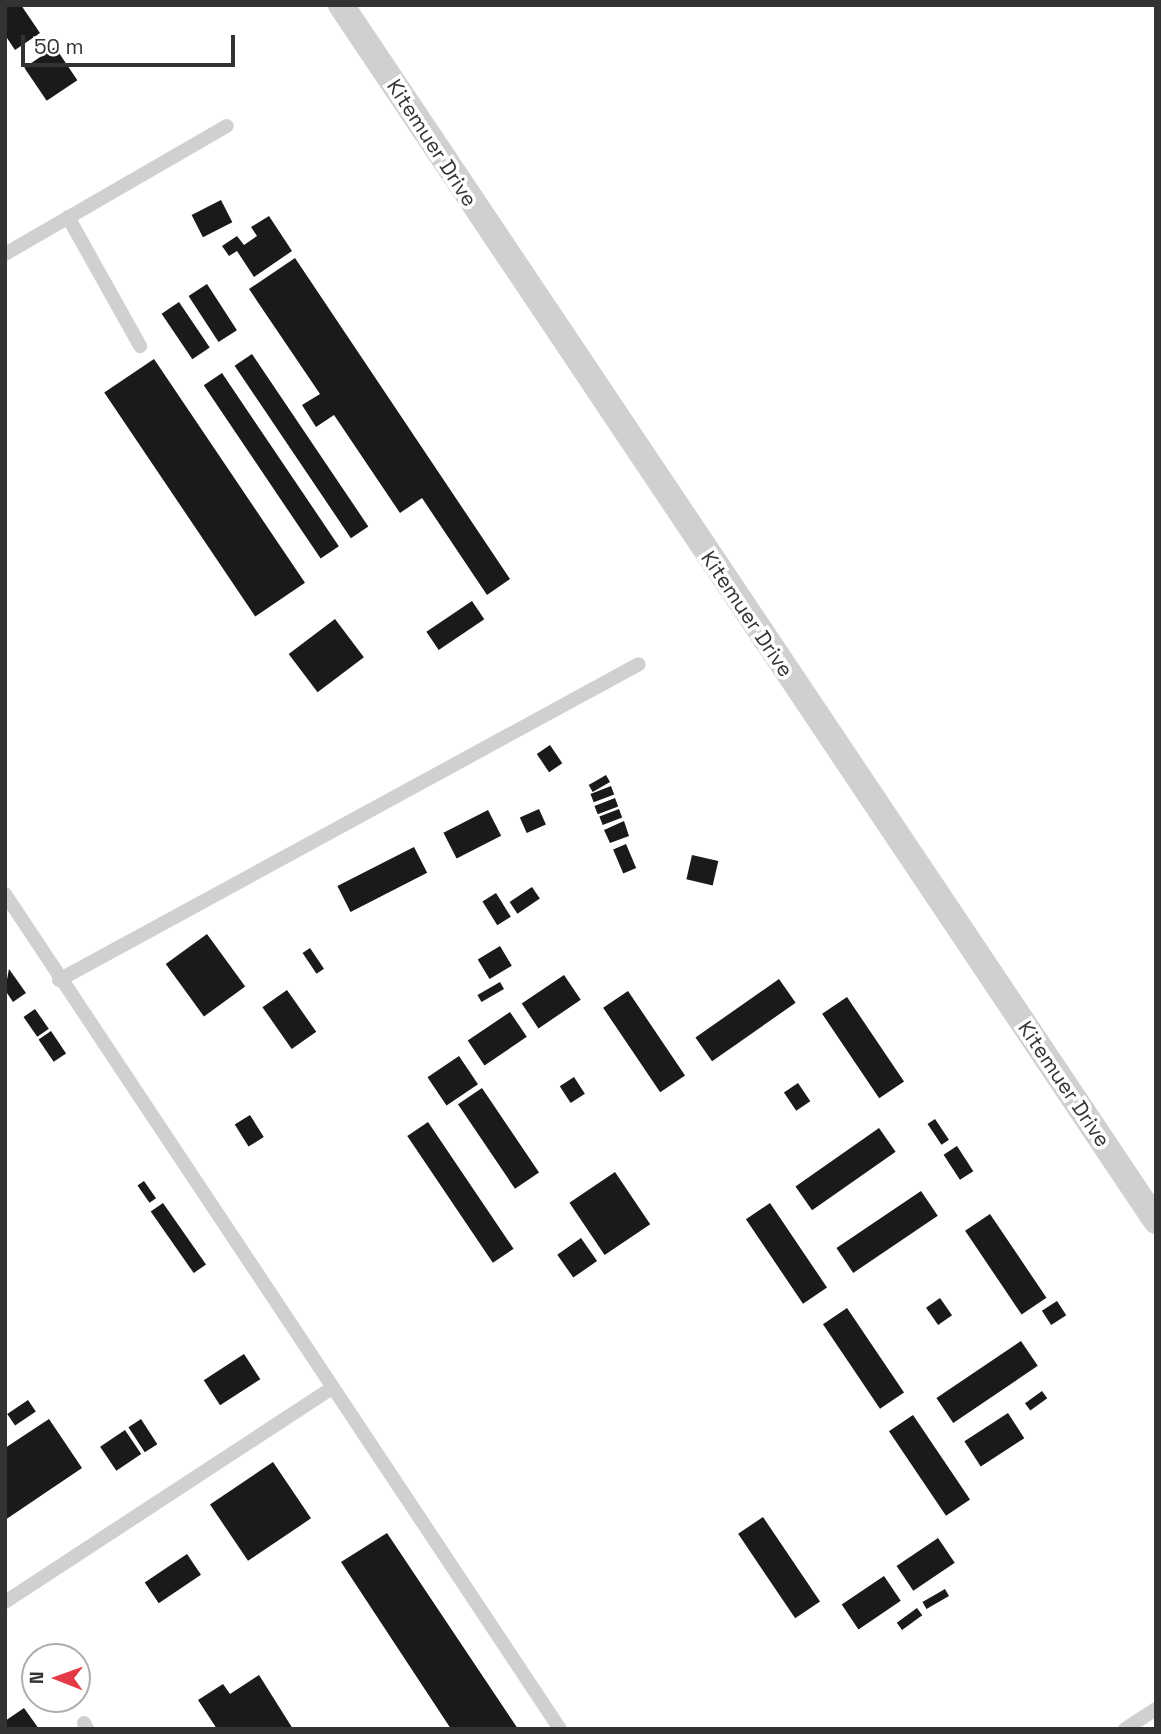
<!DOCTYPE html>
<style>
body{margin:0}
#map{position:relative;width:1161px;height:1734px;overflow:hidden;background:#fff;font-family:"Space Grotesk",sans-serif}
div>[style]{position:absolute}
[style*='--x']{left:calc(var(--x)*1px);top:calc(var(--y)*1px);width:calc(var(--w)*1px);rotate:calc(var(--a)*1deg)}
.building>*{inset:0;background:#1a1a1a;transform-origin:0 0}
.lane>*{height:14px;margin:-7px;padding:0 7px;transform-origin:7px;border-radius:7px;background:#d0d0d0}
.street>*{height:26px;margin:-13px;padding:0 13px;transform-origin:13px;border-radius:13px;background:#d0d0d0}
span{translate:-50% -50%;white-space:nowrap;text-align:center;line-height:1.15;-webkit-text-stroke:7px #fff;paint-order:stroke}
.street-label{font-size:21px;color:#333}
.frame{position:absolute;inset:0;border:7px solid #333;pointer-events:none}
.north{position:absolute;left:21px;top:1643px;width:70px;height:70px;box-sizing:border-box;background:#fff;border:2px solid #adadad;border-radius:50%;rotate:271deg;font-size:19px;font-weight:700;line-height:28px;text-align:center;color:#333}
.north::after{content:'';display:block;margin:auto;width:24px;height:32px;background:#e63946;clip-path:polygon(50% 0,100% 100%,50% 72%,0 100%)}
.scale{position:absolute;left:21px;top:35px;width:214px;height:32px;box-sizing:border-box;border:4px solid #333;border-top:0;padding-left:9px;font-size:21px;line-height:24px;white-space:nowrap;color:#333;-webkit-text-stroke:5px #fff;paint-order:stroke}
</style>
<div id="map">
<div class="building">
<div style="clip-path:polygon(5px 5px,21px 5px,40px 33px,15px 50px,5px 35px)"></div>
<div style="left:55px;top:47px;width:40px;height:37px;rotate:56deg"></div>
<div style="left:221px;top:200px;width:25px;height:33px;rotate:63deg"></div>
<div style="clip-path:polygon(269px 216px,292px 251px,254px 277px,237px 251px,229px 256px,222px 246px,237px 236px,244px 245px,257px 236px,251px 227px)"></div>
<div style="clip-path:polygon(295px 258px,510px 579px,487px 595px,422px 498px,400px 513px,334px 415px,316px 427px,302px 405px,320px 394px,249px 289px)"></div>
<div style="left:207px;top:284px;width:55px;height:22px;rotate:57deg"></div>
<div style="left:179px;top:302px;width:55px;height:21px;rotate:56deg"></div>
<div style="left:252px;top:354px;width:208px;height:21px;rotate:56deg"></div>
<div style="left:154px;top:359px;width:270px;height:60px;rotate:56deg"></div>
<div style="left:222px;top:373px;width:209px;height:22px;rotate:56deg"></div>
<div style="left:472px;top:601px;width:22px;height:55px;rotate:56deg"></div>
<div style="left:335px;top:619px;width:48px;height:58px;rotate:53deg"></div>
<div style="left:550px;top:745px;width:22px;height:16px;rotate:56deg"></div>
<div style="left:606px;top:775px;width:8px;height:20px;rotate:60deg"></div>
<div style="left:611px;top:786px;width:9px;height:22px;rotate:69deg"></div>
<div style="left:615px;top:798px;width:9px;height:22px;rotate:69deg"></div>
<div style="left:539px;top:809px;width:17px;height:21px;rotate:66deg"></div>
<div style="left:619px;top:809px;width:9px;height:21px;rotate:69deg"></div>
<div style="left:488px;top:810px;width:29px;height:50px;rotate:63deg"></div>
<div style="clip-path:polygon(624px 821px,629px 836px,610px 843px,604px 830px)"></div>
<div style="left:626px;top:844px;width:26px;height:14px;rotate:67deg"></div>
<div style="left:414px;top:847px;width:29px;height:86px;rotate:63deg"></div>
<div style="left:692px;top:855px;width:27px;height:25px;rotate:13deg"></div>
<div style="left:532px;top:887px;width:14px;height:27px;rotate:56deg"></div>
<div style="left:496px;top:893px;width:28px;height:16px;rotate:58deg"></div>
<div style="left:207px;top:934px;width:65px;height:51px;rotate:54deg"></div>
<div style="left:500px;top:946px;width:23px;height:26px;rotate:59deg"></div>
<div style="left:310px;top:948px;width:25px;height:9px;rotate:56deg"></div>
<div style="clip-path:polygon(9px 969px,26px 993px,13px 1002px,5px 990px)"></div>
<div style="left:564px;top:975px;width:30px;height:51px;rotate:56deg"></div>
<div style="left:779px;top:979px;width:29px;height:102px;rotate:55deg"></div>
<div style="left:500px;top:982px;width:8px;height:26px;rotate:60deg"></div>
<div style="left:287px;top:990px;width:51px;height:30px;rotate:55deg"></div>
<div style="left:628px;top:991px;width:102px;height:30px;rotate:56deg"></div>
<div style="left:847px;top:997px;width:102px;height:30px;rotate:56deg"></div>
<div style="left:35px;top:1009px;width:24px;height:14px;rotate:55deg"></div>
<div style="left:510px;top:1012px;width:30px;height:51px;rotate:56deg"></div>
<div style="left:51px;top:1031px;width:27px;height:15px;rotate:56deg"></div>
<div style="left:459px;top:1056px;width:34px;height:38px;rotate:56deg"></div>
<div style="left:574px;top:1077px;width:20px;height:17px;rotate:57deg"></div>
<div style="left:798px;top:1083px;width:22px;height:17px;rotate:56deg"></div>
<div style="left:482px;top:1088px;width:102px;height:29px;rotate:56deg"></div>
<div style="left:250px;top:1115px;width:26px;height:18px;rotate:58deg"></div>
<div style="left:935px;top:1119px;width:25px;height:9px;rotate:56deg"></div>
<div style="left:428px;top:1122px;width:153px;height:25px;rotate:56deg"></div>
<div style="left:879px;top:1128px;width:29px;height:102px;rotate:55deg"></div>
<div style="left:957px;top:1146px;width:30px;height:16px;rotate:57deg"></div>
<div style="left:615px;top:1172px;width:63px;height:55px;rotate:56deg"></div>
<div style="left:144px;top:1181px;width:21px;height:8px;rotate:55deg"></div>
<div style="left:921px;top:1191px;width:30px;height:102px;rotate:56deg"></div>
<div style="left:163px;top:1203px;width:75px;height:15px;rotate:55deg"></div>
<div style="left:770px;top:1203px;width:102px;height:29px;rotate:56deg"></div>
<div style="left:990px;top:1214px;width:101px;height:30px;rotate:56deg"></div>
<div style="left:581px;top:1238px;width:28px;height:29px;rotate:55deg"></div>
<div style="left:940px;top:1298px;width:21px;height:17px;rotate:55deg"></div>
<div style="left:1057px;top:1301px;width:17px;height:18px;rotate:57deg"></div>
<div style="left:847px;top:1308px;width:102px;height:29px;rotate:56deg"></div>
<div style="left:1021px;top:1341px;width:30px;height:102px;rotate:56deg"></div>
<div style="left:244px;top:1354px;width:30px;height:48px;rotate:57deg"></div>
<div style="left:1042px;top:1391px;width:9px;height:21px;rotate:54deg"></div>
<div style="left:28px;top:1400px;width:14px;height:25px;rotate:56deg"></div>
<div style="left:1008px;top:1413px;width:30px;height:52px;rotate:57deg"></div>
<div style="left:913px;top:1415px;width:102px;height:29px;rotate:56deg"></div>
<div style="clip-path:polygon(49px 1419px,82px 1468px,5px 1520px,5px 1448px)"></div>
<div style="left:141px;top:1419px;width:30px;height:15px;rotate:57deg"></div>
<div style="left:125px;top:1430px;width:29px;height:30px;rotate:56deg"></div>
<div style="left:273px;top:1462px;width:68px;height:76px;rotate:56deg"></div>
<div style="left:763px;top:1517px;width:102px;height:30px;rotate:56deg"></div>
<div style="clip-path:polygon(387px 1533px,518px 1729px,451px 1729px,341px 1562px)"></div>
<div style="left:938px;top:1538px;width:30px;height:50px;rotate:56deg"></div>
<div style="left:187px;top:1554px;width:25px;height:51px;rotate:56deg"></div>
<div style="left:884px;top:1576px;width:30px;height:51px;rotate:56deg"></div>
<div style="left:945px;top:1589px;width:8px;height:26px;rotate:60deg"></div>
<div style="left:917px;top:1608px;width:9px;height:25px;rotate:54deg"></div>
<div style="clip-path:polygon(259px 1675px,293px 1729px,217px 1729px,198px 1700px,223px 1684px,230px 1694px)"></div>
<div style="clip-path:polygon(24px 1708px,39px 1729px,5px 1729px,5px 1721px)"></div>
</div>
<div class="lane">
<div style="--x:68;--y:217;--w:148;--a:60.8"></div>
<div style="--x:5;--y:254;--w:256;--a:-30"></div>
<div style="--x:5;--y:894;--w:1003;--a:56.39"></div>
<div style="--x:59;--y:980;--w:660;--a:-28.58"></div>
<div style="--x:5;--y:1602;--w:391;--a:-33.2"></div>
<div style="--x:84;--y:1723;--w:7;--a:63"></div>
<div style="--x:1125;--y:1729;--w:37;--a:-33"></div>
</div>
<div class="street">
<div style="--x:341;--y:5;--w:1464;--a:56.17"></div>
</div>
<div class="street-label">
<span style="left:432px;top:143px;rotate:57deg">Kitemuer Drive</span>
<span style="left:747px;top:614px;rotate:56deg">Kitemuer Drive</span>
<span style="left:1064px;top:1084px;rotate:56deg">Kitemuer Drive</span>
</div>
<div class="frame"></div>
<div class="north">N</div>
<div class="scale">50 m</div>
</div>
